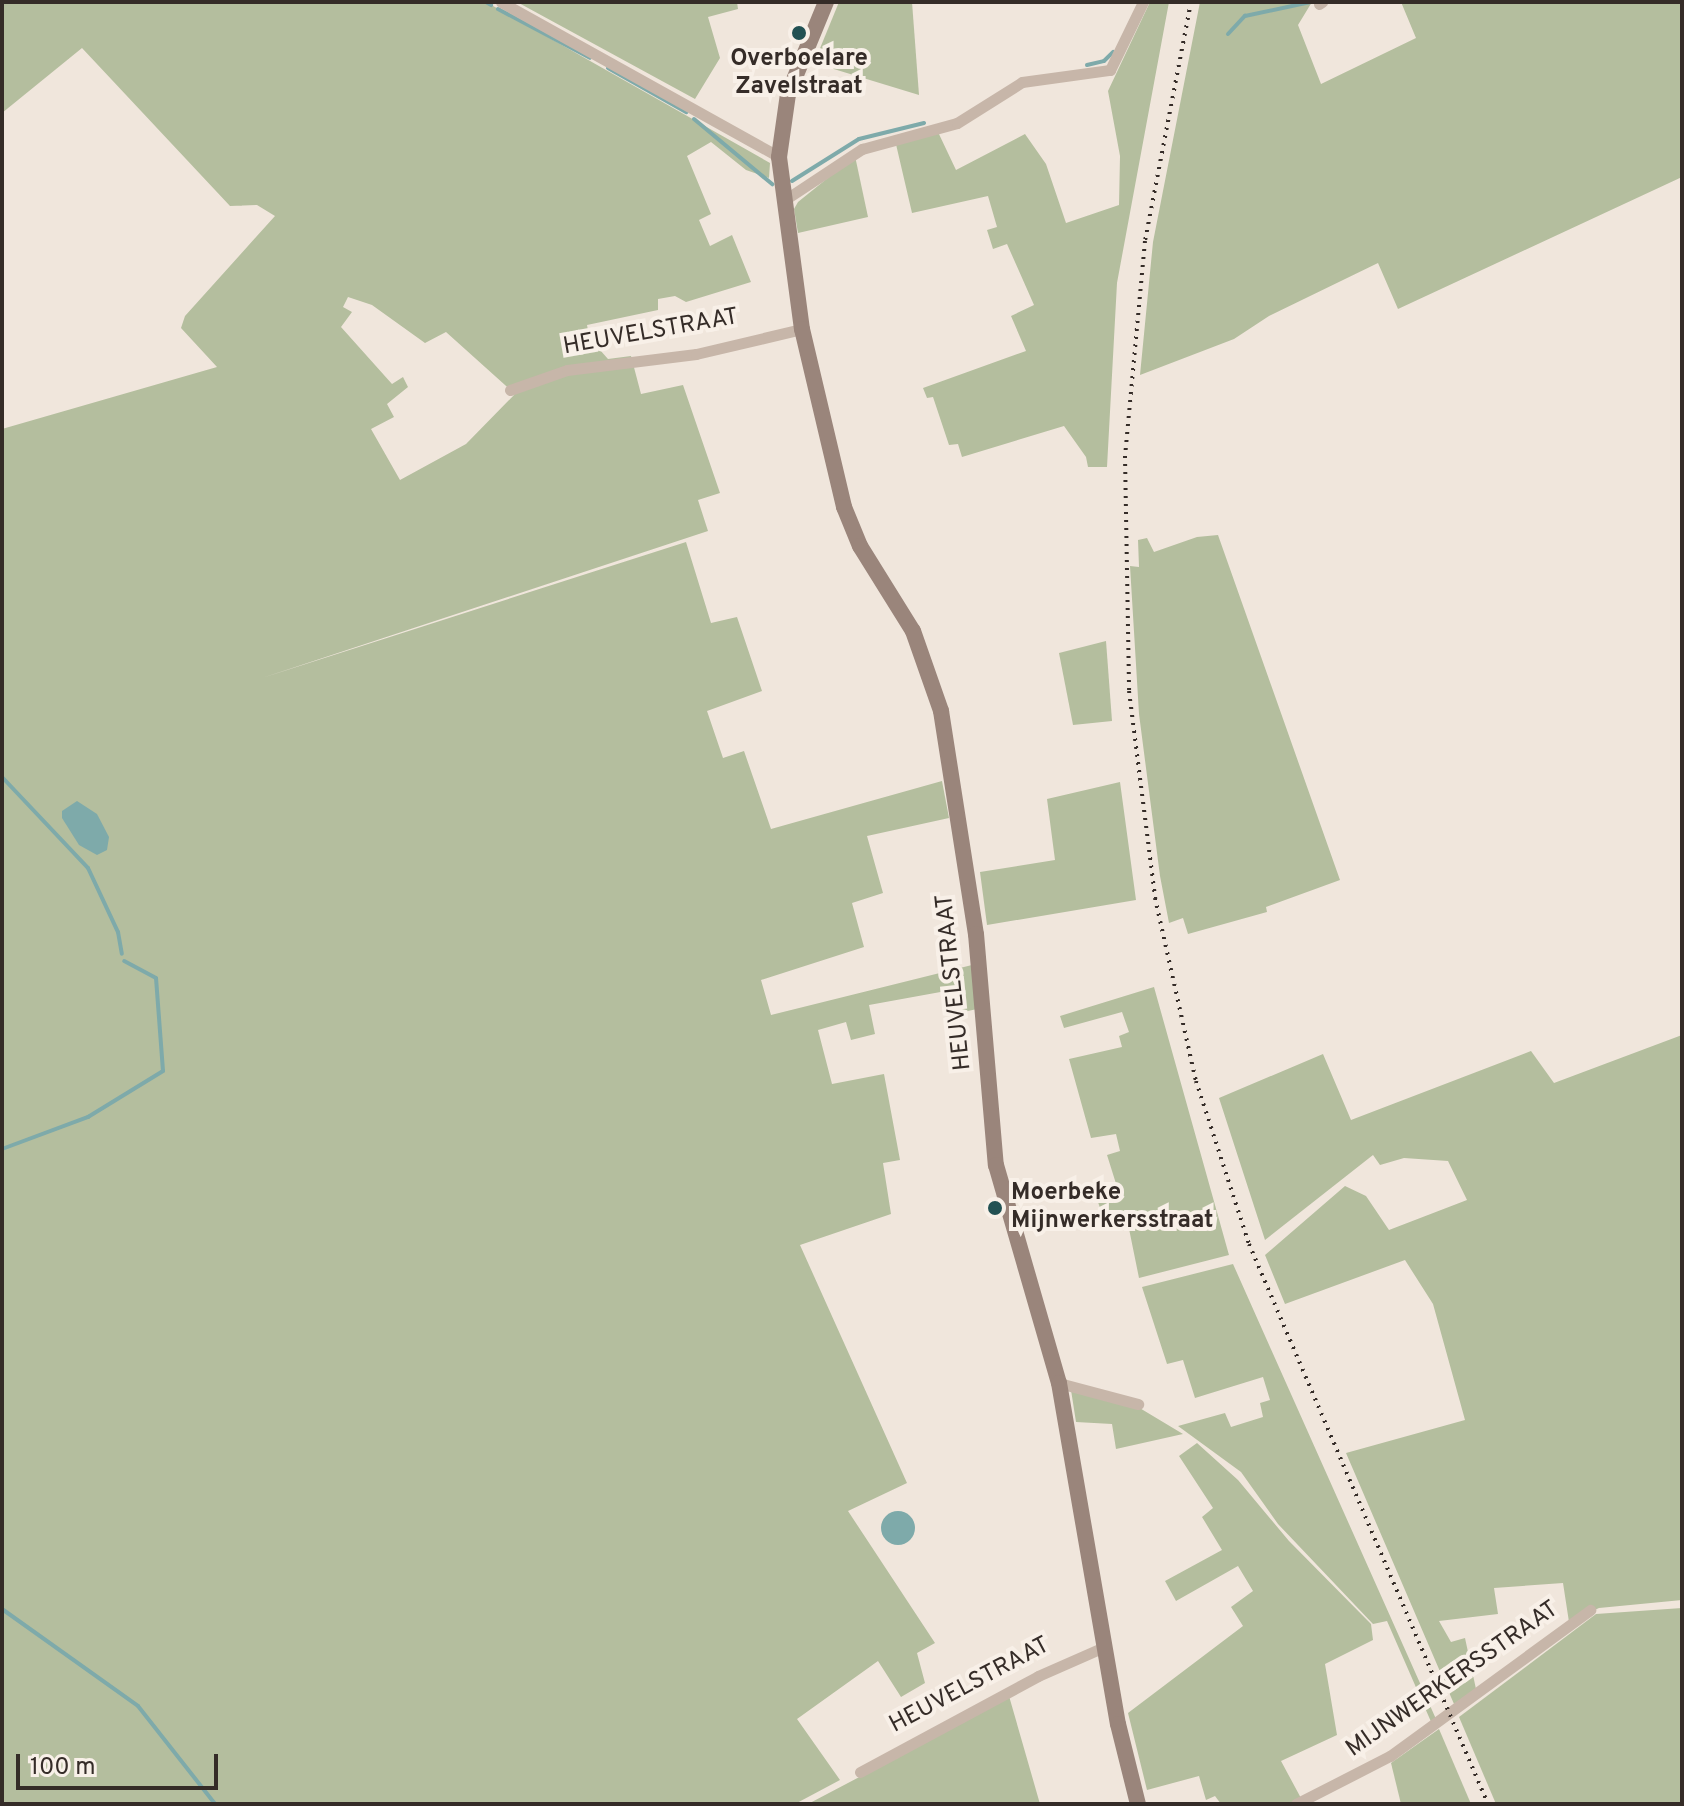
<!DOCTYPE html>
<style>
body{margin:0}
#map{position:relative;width:1684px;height:1806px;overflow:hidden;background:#f0e6dc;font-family:Overpass,sans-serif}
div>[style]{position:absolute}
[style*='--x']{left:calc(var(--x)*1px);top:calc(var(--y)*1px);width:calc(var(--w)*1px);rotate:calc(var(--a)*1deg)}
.green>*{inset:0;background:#b4be9e}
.water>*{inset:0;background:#7eaaaa}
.round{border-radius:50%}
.stream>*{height:4px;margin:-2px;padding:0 2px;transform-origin:2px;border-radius:2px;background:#7eaaaa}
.street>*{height:11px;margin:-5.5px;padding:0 5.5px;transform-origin:5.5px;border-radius:5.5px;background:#c7b6a9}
.secondary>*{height:16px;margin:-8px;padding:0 8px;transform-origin:8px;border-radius:8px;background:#9a857b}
.rail>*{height:4px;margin-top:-2px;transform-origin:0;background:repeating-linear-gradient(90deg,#352c28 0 2px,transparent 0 8px)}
.dots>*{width:22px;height:22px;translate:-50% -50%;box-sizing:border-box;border:4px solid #f8f0e8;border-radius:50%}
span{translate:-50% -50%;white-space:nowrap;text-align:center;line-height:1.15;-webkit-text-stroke:8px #f8f0e8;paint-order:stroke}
.poi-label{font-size:24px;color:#352c28;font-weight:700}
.left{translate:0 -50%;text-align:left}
.street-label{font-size:24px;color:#352c28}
.frame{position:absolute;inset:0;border:4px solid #352c28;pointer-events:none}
.scale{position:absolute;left:16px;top:1754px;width:202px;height:36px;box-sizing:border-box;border:4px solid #352c28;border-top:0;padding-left:10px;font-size:24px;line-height:28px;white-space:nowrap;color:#352c28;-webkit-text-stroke:6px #f8f0e8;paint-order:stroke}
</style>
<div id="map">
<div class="green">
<div style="clip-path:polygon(evenodd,2px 2px,486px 2px,770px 163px,769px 178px,746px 170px,711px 142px,687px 156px,711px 214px,699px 220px,710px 246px,732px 235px,751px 282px,686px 302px,675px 296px,658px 299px,658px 310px,587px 325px,592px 352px,600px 350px,608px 359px,631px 356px,641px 394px,683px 385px,720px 493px,698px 500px,708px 531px,262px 678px,686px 542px,711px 623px,737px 617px,762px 691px,707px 711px,723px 758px,744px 751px,771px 829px,942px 781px,949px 818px,867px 836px,883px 893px,852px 903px,864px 947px,761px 980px,771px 1015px,972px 965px,977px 1009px,959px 1013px,955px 996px,946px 991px,869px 1005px,875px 1034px,851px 1040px,846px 1022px,818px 1030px,832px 1084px,884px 1074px,900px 1160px,883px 1163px,891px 1214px,800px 1245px,907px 1483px,848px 1511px,935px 1643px,917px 1653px,925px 1683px,901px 1697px,878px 1661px,797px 1719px,840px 1780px,795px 1804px,2px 1804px,2px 429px,217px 367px,181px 328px,185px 316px,275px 216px,257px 205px,230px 206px,82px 48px,2px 113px,2px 2px,348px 297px,372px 305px,425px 343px,446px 332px,515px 394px,466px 444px,400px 480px,371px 429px,394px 417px,387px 404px,408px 387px,403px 377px,392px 384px,341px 327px,352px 312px,343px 307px,348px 297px)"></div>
<div style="clip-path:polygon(517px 2px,737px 2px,738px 9px,708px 17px,720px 58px,695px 99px)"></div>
<div style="clip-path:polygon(839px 2px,912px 2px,919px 95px,814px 63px)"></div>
<div style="clip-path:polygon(1150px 2px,1169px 2px,1117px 283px,1107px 467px,1088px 467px,1086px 457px,1064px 426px,962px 457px,958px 444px,949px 445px,933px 397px,927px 398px,923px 388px,1026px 351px,1011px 316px,1034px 305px,1007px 244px,993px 249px,987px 230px,997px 227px,988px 196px,912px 213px,895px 140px,938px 132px,956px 170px,1025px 134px,1046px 164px,1066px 223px,1119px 205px,1120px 156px,1108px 91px)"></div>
<div style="clip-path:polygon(1200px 2px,1312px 2px,1298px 25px,1321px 84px,1416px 38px,1401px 2px,1682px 2px,1682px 177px,1398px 309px,1378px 263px,1269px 316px,1234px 339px,1140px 375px,1153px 242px)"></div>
<div style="clip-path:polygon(855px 156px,868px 217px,798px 233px,794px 209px,798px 202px)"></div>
<div style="clip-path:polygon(1218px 535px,1340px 880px,1266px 907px,1267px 912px,1188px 934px,1183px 918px,1169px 923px,1160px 876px,1139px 714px,1130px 566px,1139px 567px,1138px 540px,1147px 538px,1154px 552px,1197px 537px)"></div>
<div style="clip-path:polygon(1106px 641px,1112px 721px,1073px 725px,1059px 653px)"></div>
<div style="clip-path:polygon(1120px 782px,1136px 900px,987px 925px,980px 872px,1055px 860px,1047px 799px)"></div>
<div style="clip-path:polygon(1154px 987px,1229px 1255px,1139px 1278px,1126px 1214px,1104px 1220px,1096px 1196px,1118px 1190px,1107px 1155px,1120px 1151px,1116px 1134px,1091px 1138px,1069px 1059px,1122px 1047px,1119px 1036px,1129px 1032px,1122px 1012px,1064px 1028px,1060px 1016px)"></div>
<div style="clip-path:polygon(1682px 1035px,1682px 1600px,1599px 1608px,1569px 1622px,1563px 1583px,1494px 1588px,1498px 1614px,1439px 1621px,1451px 1642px,1465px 1638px,1476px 1689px,1454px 1704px,1346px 1453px,1465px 1420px,1433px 1304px,1405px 1260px,1285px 1304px,1265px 1255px,1345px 1186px,1366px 1196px,1389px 1230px,1467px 1200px,1448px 1161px,1404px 1158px,1380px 1165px,1373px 1155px,1265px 1240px,1219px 1098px,1323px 1054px,1351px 1120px,1531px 1051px,1554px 1083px)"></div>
<div style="clip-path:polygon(1233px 1264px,1436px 1719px,1432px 1724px,1387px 1621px,1373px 1624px,1278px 1524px,1241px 1472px,1178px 1426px,1225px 1413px,1231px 1427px,1263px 1417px,1260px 1403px,1270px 1400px,1263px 1377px,1195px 1398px,1183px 1360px,1167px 1364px,1142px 1287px)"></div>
<div style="clip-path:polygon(1071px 1390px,1138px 1407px,1183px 1434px,1116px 1449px,1112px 1424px,1076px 1422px)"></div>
<div style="clip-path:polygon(1197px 1443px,1238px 1480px,1289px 1541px,1371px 1624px,1373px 1640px,1325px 1664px,1337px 1735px,1281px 1761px,1302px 1800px,1292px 1804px,1221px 1804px,1215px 1796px,1206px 1800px,1199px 1776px,1147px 1790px,1128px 1713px,1243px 1626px,1231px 1607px,1253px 1591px,1238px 1566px,1176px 1601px,1165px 1581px,1222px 1550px,1202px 1517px,1213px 1508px,1179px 1456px)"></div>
<div style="clip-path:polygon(1682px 1608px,1682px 1804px,1496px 1804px,1459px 1717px,1596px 1614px)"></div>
<div style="clip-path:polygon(1009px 1696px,1040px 1804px,808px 1804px,867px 1773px)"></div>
<div style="clip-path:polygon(1439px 1729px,1471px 1804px,1401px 1804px,1391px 1763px)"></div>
</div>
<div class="water">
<div style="clip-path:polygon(77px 801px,97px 814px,109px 837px,107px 850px,97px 855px,79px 845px,62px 818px,62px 811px)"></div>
<div class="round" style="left:881px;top:1511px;width:34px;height:34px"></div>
</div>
<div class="stream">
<div style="--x:486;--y:2;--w:6;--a:31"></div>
<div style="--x:498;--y:9;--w:104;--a:28"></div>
<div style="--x:1228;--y:34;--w:25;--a:-47"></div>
<div style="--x:1245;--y:16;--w:67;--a:-12"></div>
<div style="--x:1087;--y:65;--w:17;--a:-13"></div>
<div style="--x:1104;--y:61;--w:13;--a:-45"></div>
<div style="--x:608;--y:68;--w:90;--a:29.4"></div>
<div style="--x:694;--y:119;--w:102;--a:39.8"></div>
<div style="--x:792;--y:181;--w:79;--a:-32.1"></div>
<div style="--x:859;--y:139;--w:67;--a:-13.8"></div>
<div style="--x:2;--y:777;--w:125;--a:46.6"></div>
<div style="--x:88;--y:868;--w:71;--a:64.9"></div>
<div style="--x:118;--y:932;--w:22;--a:80"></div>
<div style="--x:2;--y:1149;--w:92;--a:-20.4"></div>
<div style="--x:88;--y:1117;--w:88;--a:-31.5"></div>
<div style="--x:163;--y:1071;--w:93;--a:-94.3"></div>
<div style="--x:156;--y:978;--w:36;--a:-152"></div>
<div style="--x:2;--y:1609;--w:167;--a:35.5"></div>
<div style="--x:138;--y:1706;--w:125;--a:51.8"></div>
</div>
<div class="street">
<div style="--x:501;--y:2;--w:318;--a:29.1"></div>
<div style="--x:1319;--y:4;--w:4;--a:-34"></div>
<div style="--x:783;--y:201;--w:95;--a:-33.4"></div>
<div style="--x:862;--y:149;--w:98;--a:-15.3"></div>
<div style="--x:957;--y:123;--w:77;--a:-32.2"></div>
<div style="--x:1022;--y:82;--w:89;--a:-7.8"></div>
<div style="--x:1110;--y:70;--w:76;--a:-64.1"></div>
<div style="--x:510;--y:390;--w:60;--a:-19.3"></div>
<div style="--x:567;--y:370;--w:130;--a:-7.1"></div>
<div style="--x:696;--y:354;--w:109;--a:-13.3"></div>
<div style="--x:1059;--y:1383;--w:82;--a:14.9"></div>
<div style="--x:860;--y:1772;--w:202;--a:-28.3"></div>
<div style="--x:1038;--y:1676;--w:72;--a:-23.7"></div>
<div style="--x:1296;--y:1804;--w:106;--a:-27.1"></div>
<div style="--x:1390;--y:1756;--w:248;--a:-36.1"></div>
</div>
<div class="secondary">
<div style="--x:826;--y:2;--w:100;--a:112.4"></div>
<div style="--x:788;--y:94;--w:64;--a:98.1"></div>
<div style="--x:779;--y:157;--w:174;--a:82.4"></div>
<div style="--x:802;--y:329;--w:183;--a:76.7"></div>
<div style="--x:844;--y:507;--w:42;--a:67.7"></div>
<div style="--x:860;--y:546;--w:100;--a:58.1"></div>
<div style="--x:913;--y:631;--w:85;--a:70.7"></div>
<div style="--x:941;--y:711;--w:226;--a:81.1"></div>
<div style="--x:976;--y:934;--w:232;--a:85.1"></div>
<div style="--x:996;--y:1165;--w:227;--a:73.9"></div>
<div style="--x:1059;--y:1383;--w:346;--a:80.2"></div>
<div style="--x:1118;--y:1724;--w:82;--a:76"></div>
</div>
<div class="rail">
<div style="--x:1191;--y:2;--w:243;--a:100.9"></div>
<div style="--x:1145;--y:241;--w:216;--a:95.3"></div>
<div style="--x:1125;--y:456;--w:235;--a:89"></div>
<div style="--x:1129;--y:691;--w:209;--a:82.8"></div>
<div style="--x:1155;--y:898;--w:188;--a:77.4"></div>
<div style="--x:1196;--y:1081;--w:171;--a:72"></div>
<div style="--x:1249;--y:1244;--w:609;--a:66.89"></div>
</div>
<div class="dots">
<div style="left:799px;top:33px;background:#225153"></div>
<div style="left:995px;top:1208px;background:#225153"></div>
</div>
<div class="poi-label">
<span style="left:799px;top:74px">Overboelare<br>Zavelstraat</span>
<span class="left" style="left:1011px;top:1208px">Moerbeke<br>Mijnwerkersstraat</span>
</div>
<div class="street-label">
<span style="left:651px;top:333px;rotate:-10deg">HEUVELSTRAAT</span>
<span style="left:955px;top:982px;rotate:-96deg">HEUVELSTRAAT</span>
<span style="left:1453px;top:1680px;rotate:-35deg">MIJNWERKERSSTRAAT</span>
<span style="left:970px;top:1686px;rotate:-28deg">HEUVELSTRAAT</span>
</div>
<div class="frame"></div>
<div class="scale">100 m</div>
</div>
